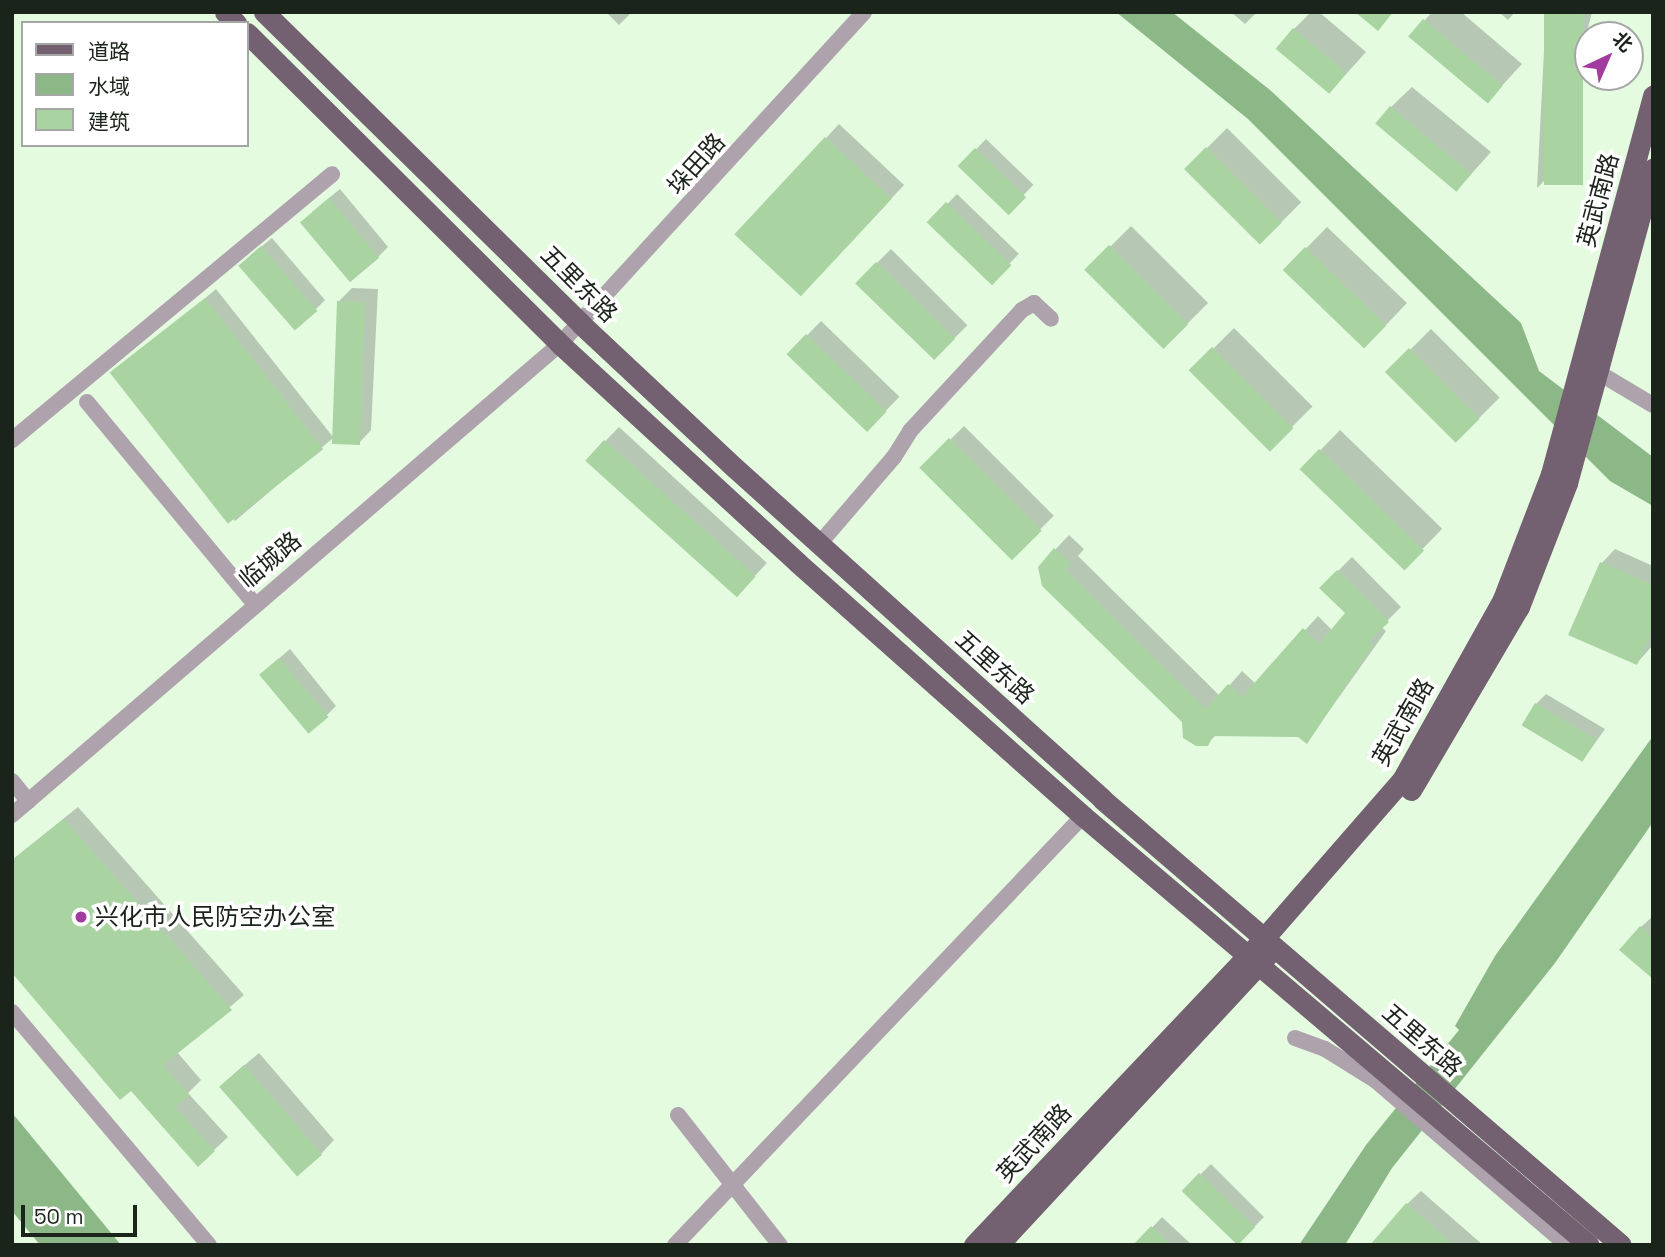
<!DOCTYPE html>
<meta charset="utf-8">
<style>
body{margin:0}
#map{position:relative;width:1665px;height:1257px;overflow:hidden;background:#e4fbe0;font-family:"Space Grotesk","Noto Sans SC",sans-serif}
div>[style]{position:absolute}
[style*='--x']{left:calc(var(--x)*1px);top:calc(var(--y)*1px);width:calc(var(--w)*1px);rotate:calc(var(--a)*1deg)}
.water>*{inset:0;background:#8cb786}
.shadow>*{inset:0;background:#0003;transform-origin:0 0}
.building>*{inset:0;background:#a9d4a2;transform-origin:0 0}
.minor>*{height:16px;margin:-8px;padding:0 8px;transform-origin:8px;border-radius:8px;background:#aea2ac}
.major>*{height:21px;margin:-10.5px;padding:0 10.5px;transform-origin:10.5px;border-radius:10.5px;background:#736071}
.dots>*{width:19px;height:19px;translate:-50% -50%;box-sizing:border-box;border:4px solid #fff;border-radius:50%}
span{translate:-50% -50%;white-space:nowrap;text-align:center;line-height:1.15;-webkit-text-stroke:7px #fff;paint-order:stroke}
.street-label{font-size:24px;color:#1b241a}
.poi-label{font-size:24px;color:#1b241a}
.left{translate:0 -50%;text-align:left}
.frame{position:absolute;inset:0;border:14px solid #1b241a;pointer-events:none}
.legend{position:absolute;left:21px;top:21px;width:228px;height:126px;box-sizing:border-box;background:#fff;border:2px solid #a4a7a3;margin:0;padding:9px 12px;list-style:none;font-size:21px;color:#1b241a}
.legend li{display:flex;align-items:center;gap:14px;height:35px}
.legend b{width:35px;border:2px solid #a4a7a3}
.north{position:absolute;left:1574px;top:21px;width:70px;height:70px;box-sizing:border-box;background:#fff;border:2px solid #a4a7a3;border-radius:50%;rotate:44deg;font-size:19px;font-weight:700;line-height:28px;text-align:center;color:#1b241a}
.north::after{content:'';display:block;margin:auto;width:24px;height:32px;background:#a23b9f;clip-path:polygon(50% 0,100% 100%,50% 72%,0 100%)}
.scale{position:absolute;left:21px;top:1205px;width:116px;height:32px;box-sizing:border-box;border:4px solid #1b241a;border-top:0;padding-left:9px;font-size:21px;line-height:24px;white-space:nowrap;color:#1b241a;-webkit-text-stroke:5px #fff;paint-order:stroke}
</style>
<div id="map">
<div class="water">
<div style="clip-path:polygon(1116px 12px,1172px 12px,1270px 90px,1521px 323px,1539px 371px,1653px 457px,1653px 506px,1610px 481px,1248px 119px)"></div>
<div style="clip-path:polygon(1653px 736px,1653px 822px,1555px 963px,1392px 1168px,1345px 1245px,1299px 1245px,1366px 1145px,1459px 1030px,1455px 1026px,1495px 956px)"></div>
<div style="clip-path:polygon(12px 1113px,18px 1120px,121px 1245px,40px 1245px,12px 1211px)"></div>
</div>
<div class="shadow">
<div style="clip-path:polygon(606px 12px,632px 12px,619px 25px)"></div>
<div style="clip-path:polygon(1231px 12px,1257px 12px,1245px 24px)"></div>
<div style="clip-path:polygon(1311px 12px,1319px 12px,1366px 52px,1330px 92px,1294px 29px)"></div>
<div style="clip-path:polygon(1432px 12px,1461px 12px,1522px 64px,1488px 101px,1411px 36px)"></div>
<div style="clip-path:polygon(1499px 12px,1515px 12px,1508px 20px)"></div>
<div style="clip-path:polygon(1546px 12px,1592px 12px,1551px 174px,1537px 188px)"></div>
<div style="clip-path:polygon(1412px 87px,1491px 152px,1457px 190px,1391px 107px)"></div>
<div style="clip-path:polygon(839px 124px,904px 185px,815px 280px,826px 138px)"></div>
<div style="left:1227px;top:128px;width:105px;height:58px;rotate:45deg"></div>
<div style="left:986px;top:139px;width:66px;height:37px;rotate:44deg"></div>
<div style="clip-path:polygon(340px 189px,388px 247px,378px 257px,312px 212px)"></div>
<div style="left:957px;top:194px;width:86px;height:40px;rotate:44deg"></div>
<div style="left:1131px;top:226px;width:109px;height:62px;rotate:45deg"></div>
<div style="clip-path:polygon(1327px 227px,1407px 303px,1386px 325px,1285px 270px)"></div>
<div style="clip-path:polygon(272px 238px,325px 300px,315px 310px,250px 256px)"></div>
<div style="left:891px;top:249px;width:108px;height:47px;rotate:45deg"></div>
<div style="clip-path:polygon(352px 288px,378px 289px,371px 430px,358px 444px,333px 438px,235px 521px,125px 366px,216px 289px,333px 437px,339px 301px)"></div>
<div style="left:821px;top:321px;width:109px;height:47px;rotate:44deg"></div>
<div style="left:1234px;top:328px;width:111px;height:59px;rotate:45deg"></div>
<div style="left:1431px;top:329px;width:97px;height:62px;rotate:45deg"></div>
<div style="left:964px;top:426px;width:127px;height:59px;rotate:45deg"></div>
<div style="clip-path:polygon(619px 427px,767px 563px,749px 582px,587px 460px)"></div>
<div style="left:1340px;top:430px;width:142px;height:54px;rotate:44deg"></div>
<div style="clip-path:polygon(1069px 535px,1084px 549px,1078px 556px,1220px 696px,1242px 671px,1256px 684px,1318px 616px,1333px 631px,1348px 613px,1321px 588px,1352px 557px,1401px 607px,1381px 627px,1386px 631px,1307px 742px,1298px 735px,1217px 734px,1207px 744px,1039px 567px)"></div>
<div style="clip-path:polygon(1615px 549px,1653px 566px,1653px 645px,1637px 663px,1570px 634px,1602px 563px)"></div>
<div style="clip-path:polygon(290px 649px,336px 706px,326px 716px,261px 674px)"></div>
<div style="clip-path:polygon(1546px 694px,1605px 729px,1583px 760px,1536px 704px)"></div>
<div style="clip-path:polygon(78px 807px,244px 995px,177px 1052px,201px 1080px,188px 1093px,228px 1137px,214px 1150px,131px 1089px,12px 970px,12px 860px)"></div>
<div style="clip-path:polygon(1653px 916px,1653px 977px,1641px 927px)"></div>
<div style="clip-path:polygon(259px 1053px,334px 1140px,321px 1154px,235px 1073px)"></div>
<div style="left:1211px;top:1164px;width:75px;height:38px;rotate:45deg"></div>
<div style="clip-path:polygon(1421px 1191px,1483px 1245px,1408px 1245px,1407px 1204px)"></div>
<div style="clip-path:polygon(1162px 1217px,1192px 1245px,1136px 1245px)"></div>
</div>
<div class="building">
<div style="clip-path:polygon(1355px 12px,1393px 12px,1378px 31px)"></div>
<div style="left:1544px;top:12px;width:39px;height:173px"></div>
<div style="left:1423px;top:19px;width:104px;height:23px;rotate:40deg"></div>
<div style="left:1293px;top:28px;width:70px;height:27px;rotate:40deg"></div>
<div style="left:1390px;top:106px;width:106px;height:23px;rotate:40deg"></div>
<div style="left:825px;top:137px;width:91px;height:133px;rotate:43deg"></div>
<div style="left:1206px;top:147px;width:107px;height:31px;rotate:45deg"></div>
<div style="left:975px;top:148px;width:71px;height:25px;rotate:44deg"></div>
<div style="left:329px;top:198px;width:78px;height:38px;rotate:50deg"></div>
<div style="left:946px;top:202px;width:91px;height:28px;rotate:44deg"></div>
<div style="left:1109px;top:245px;width:112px;height:35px;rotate:45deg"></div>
<div style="left:261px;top:246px;width:86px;height:30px;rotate:49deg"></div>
<div style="left:1305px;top:247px;width:113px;height:32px;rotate:44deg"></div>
<div style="left:876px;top:262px;width:110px;height:30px;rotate:44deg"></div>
<div style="left:205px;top:298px;width:192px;height:121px;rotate:52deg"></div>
<div style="left:337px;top:301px;width:28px;height:143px;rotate:2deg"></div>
<div style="left:806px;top:334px;width:112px;height:28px;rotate:44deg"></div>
<div style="left:1212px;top:347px;width:115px;height:33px;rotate:45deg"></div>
<div style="left:1409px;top:348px;width:100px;height:34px;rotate:45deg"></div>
<div style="left:949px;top:438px;width:131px;height:42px;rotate:45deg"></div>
<div style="left:604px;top:440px;width:204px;height:28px;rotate:42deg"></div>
<div style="left:1319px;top:449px;width:146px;height:28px;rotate:44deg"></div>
<div style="clip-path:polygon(1054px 548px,1071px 564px,1066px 571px,1206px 709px,1228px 684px,1242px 697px,1303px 628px,1319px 644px,1345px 613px,1319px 588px,1337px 570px,1389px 622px,1369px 641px,1373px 645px,1307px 744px,1298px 737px,1213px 736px,1208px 746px,1196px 746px,1183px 738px,1182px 722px,1042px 586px,1038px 567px)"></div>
<div style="clip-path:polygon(1600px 562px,1653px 585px,1653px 630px,1637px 665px,1568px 635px)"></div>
<div style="left:279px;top:658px;width:77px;height:26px;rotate:50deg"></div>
<div style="left:1535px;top:703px;width:71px;height:26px;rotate:31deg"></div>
<div style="clip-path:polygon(64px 819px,232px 1010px,163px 1065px,189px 1095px,175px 1107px,215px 1151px,198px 1167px,131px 1091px,120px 1100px,12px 973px,12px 860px)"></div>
<div style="clip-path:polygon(1640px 926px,1653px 937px,1653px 979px,1619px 950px)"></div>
<div style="left:244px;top:1065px;width:119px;height:33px;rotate:49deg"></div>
<div style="left:1199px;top:1173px;width:78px;height:25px;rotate:44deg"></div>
<div style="clip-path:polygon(1406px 1203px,1454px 1245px,1370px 1245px)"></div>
<div style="clip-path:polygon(1151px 1226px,1171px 1245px,1133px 1245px)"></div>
</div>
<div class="minor">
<div style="--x:1589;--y:367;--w:74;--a:30.7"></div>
<div style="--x:87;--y:402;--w:261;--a:50.3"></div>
<div style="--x:12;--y:440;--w:416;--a:-39.7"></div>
<div style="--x:820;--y:543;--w:113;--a:-49.3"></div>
<div style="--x:894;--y:457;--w:31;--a:-58"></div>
<div style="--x:910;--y:431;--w:165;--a:-47.2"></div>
<div style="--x:1022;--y:310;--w:14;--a:-30"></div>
<div style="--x:1034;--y:303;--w:23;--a:43"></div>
<div style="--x:12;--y:781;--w:26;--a:51"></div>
<div style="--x:12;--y:815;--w:723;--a:-40.68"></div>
<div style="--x:560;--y:344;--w:450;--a:-47.5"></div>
<div style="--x:12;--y:1012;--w:305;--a:49.8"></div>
<div style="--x:1295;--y:1038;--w:32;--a:20"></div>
<div style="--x:1325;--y:1049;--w:59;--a:31.8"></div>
<div style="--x:1375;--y:1080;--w:253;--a:40.7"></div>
<div style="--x:678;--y:1115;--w:165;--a:51.9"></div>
<div style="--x:675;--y:1245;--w:592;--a:-46.44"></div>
</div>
<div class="major">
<div style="--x:225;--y:12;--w:16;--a:45"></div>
<div style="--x:264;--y:12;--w:445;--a:44.5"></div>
<div style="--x:581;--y:324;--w:211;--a:43.1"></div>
<div style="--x:735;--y:468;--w:494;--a:42"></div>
<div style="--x:1102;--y:799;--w:684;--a:40.67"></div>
<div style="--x:247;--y:33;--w:441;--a:44.8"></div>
<div style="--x:560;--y:344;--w:323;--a:42.6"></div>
<div style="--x:798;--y:563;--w:381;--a:41.6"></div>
<div style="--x:1083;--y:816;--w:663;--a:40.29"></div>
<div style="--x:1411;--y:790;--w:212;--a:-59.5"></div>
<div style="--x:1519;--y:607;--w:133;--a:-68.8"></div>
<div style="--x:1567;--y:483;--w:326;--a:-74.7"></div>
<div style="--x:974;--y:1245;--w:424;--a:-46.6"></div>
<div style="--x:1265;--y:937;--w:208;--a:-48.9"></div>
<div style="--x:1402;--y:780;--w:207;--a:-60.8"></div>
<div style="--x:1503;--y:599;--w:134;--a:-69"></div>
<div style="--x:1551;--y:474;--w:392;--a:-74.9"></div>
<div style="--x:998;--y:1245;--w:397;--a:-47.1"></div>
</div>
<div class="dots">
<div style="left:81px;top:917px;background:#a23b9f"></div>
</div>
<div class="street-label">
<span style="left:696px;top:164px;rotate:-48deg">垛田路</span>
<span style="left:1598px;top:200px;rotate:-75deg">英武南路</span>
<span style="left:579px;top:284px;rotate:45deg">五里东路</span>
<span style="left:270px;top:560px;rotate:-40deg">临城路</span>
<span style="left:995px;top:667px;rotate:42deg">五里东路</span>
<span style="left:1403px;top:722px;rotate:-60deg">英武南路</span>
<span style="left:1422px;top:1040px;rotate:41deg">五里东路</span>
<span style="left:1034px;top:1143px;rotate:-47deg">英武南路</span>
</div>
<div class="poi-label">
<span class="left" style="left:95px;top:917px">兴化市人民防空办公室</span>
</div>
<div class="frame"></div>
<ul class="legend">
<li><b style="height:9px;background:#736071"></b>道路</li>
<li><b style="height:19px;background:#8cb786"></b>水域</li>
<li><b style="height:19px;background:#a9d4a2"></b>建筑</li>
</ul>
<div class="north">北</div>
<div class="scale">50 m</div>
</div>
